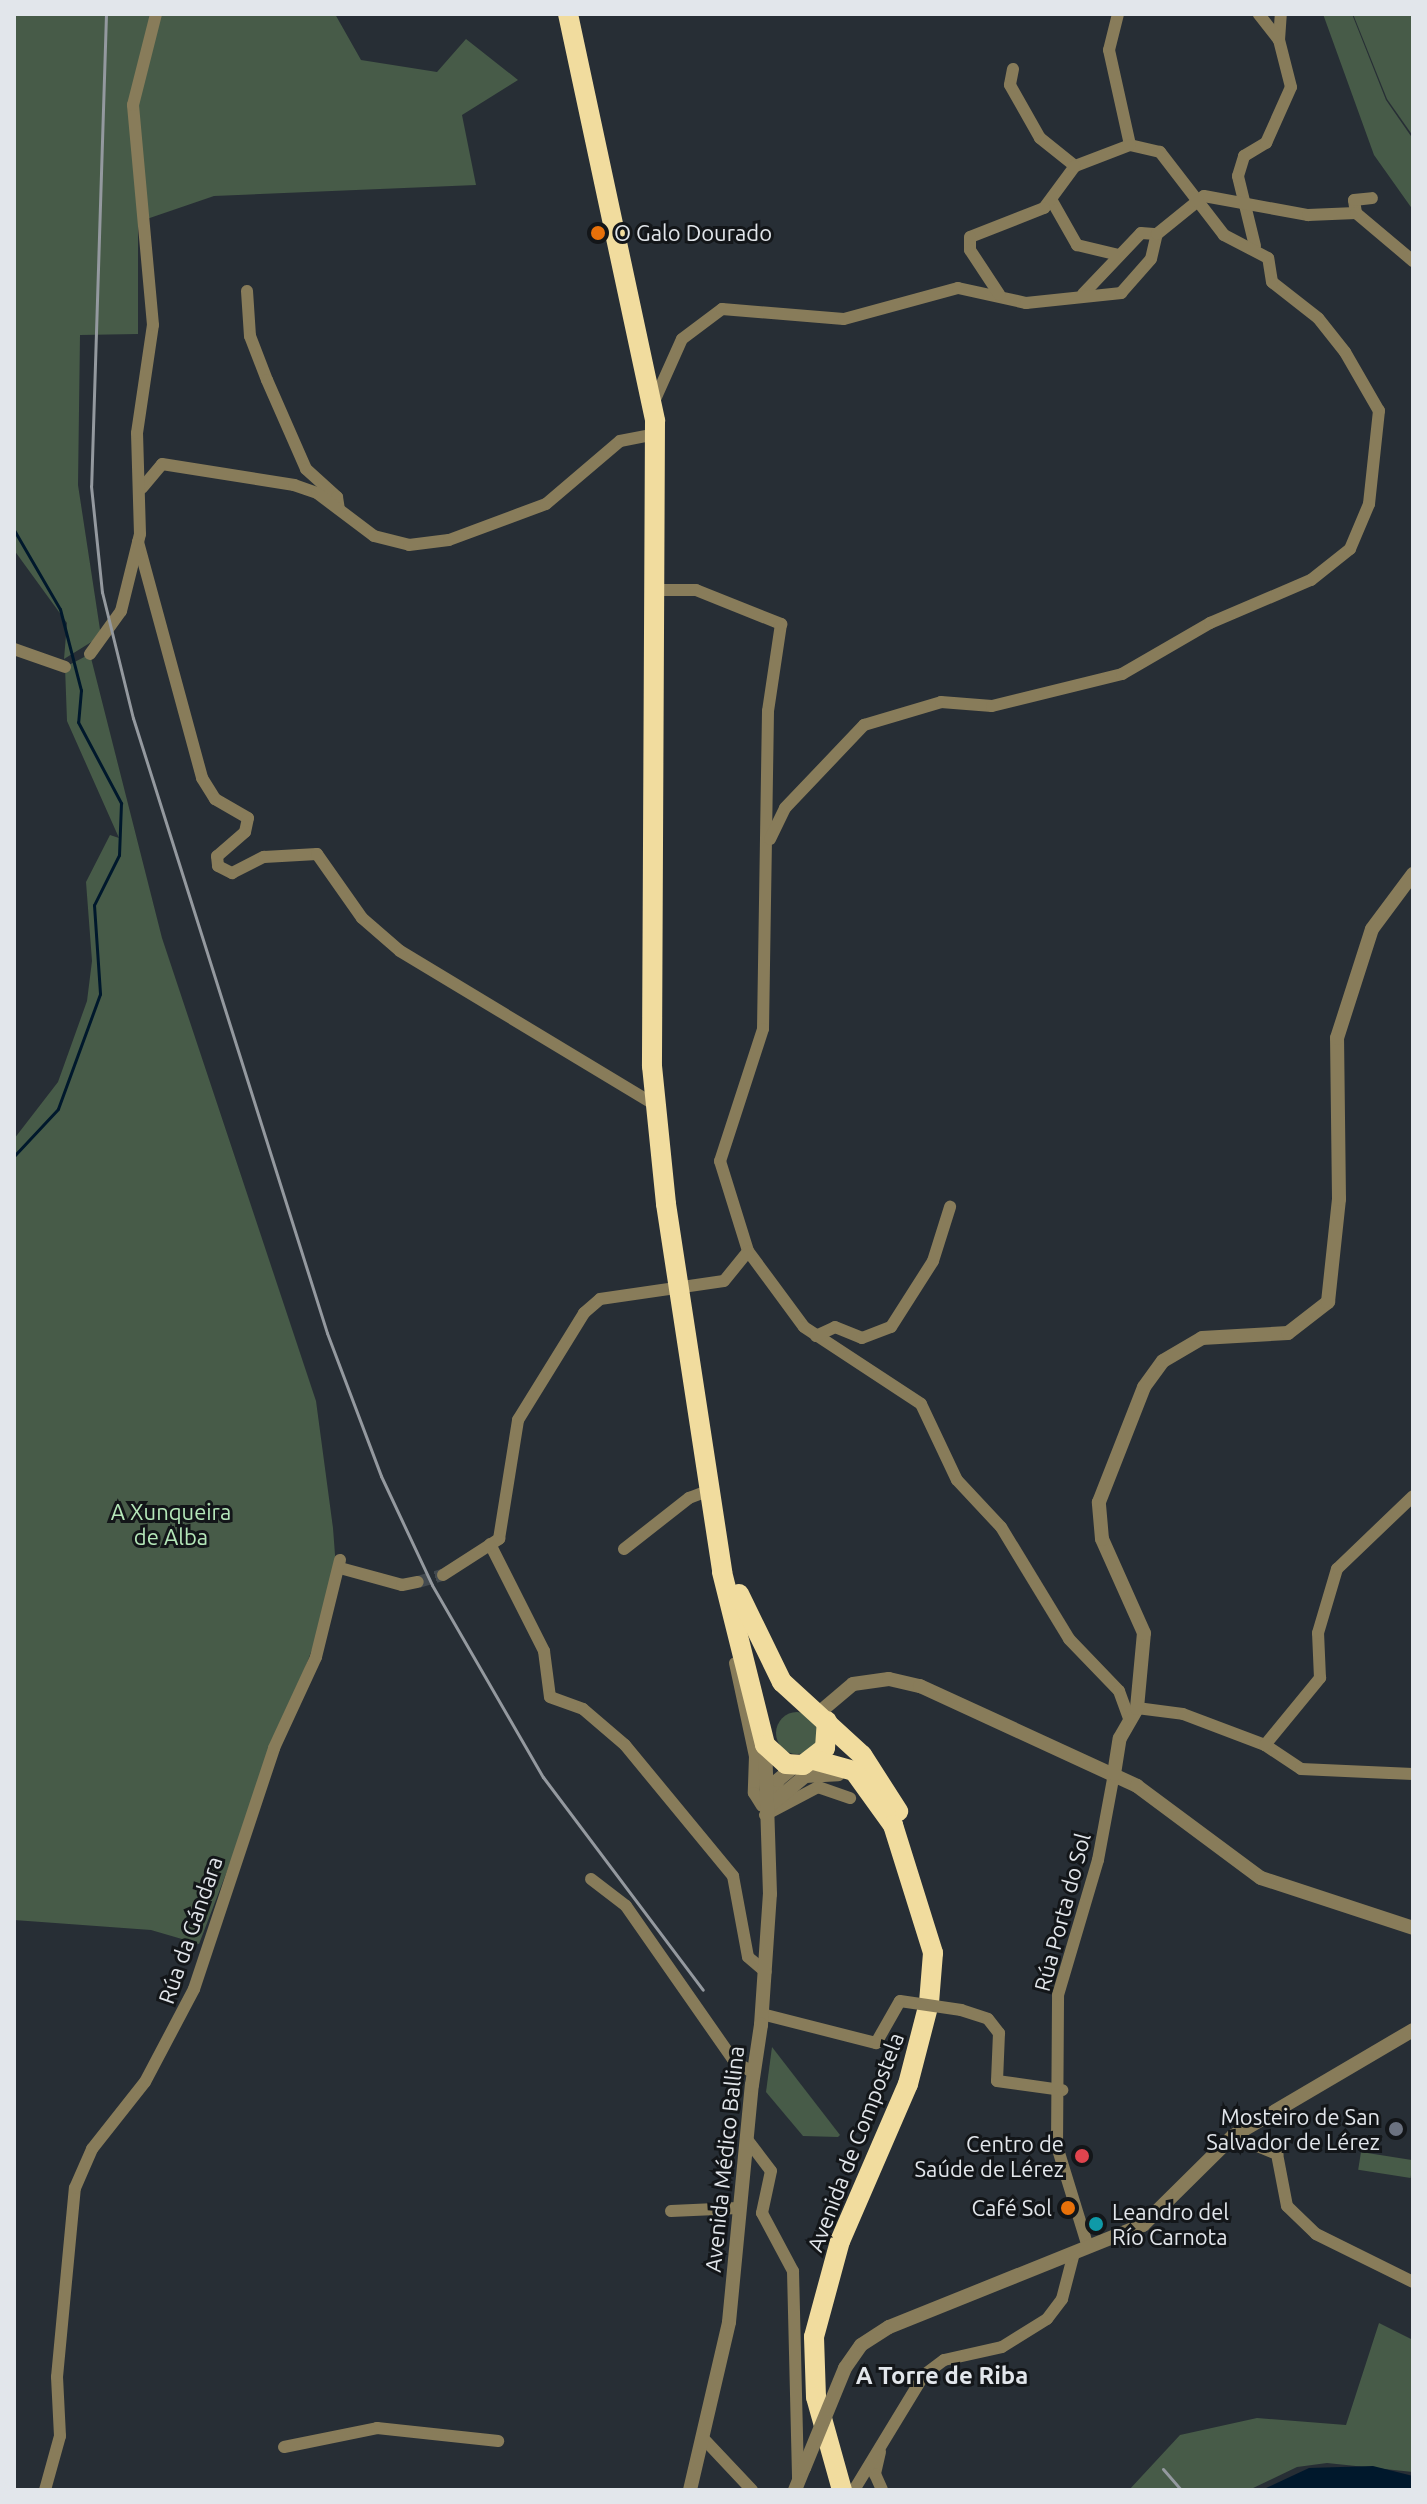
<!DOCTYPE html>
<meta charset="utf-8">
<style>
body{margin:0}
#map{position:relative;width:1427px;height:2504px;overflow:hidden;background:#272e35;font-family:Ubuntu,sans-serif}
div>[style]{position:absolute}
[style*='--x']{left:calc(var(--x)*1px);top:calc(var(--y)*1px);width:calc(var(--w)*1px);rotate:calc(var(--a)*1deg)}
.green>*{inset:0;background:#475b48;transform-origin:0 0}
.round{border-radius:50%}
.water>*{inset:0;background:#00182c}
.stream>*{height:3px;margin:-1.5px;padding:0 1.5px;transform-origin:1.5px;border-radius:1.5px;background:#00182c}
.minor-tunnel>*{height:12px;margin-top:-6px;transform-origin:0;background:repeating-linear-gradient(90deg,#434a50 0 12px,transparent 0 18px)}
.minor>*{height:12px;margin:-6px;padding:0 6px;transform-origin:6px;border-radius:6px;background:#887c5a}
.tertiary>*{height:14px;margin:-7px;padding:0 7px;transform-origin:7px;border-radius:7px;background:#887c5a}
.trunk>*{height:20px;margin:-10px;padding:0 10px;transform-origin:10px;border-radius:10px;background:#f1dc9e}
.rail>*{height:3px;margin:-1.5px;padding:0 1.5px;transform-origin:1.5px;border-radius:1.5px;background:#94999f}
.minor-bridge>*{height:12px;margin:-6px;padding:0 6px;transform-origin:6px;border-radius:6px;background:#887c5a}
.tertiary-bridge>*{height:14px;margin:-7px;padding:0 7px;transform-origin:7px;border-radius:7px;background:#887c5a}
.dots>*{width:22px;height:22px;translate:-50% -50%;box-sizing:border-box;border:4px solid #131619;border-radius:50%}
span{translate:-50% -50%;white-space:nowrap;text-align:center;line-height:1.15;-webkit-text-stroke:6px #131619;paint-order:stroke}
.poi-label{font-size:22px;color:#e2e6eb}
.left{translate:0 -50%;text-align:left}
.right{translate:-100% -50%;text-align:right}
.park-label{font-size:22px;color:#b5e8b9}
.street-label{font-size:22px;color:#e2e6eb}
.neighbourhood-label{font-size:24px;color:#e2e6eb;font-weight:700}
.frame{position:absolute;inset:0;border:16px solid #e2e6eb;pointer-events:none}
</style>
<div id="map">
<div class="green">
<div style="clip-path:polygon(14px 14px,335px 14px,361px 60px,437px 72px,466px 39px,518px 80px,462px 115px,476px 185px,214px 196px,138px 222px,138px 334px,80px 335px,78px 485px,101px 636px,64px 659px,67px 623px,14px 550px)"></div>
<div style="clip-path:polygon(1323px 14px,1352px 14px,1386px 100px,1413px 139px,1413px 210px,1374px 155px)"></div>
<div style="clip-path:polygon(1353px 14px,1413px 14px,1413px 136px,1387px 99px)"></div>
<div style="clip-path:polygon(90px 654px,162px 938px,316px 1401px,333px 1528px,336px 1568px,323px 1621px,199px 1944px,151px 1930px,14px 1920px,14px 1139px,58px 1082px,87px 1001px,92px 961px,86px 882px,110px 835px,119px 838px,67px 721px,65px 667px)"></div>
<div class="round" style="left:776px;top:1712px;width:42px;height:42px"></div>
<div style="clip-path:polygon(772px 2047px,840px 2135px,838px 2137px,803px 2136px,766px 2092px)"></div>
<div style="left:1361px;top:2152px;width:53px;height:18px;rotate:9deg"></div>
<div style="clip-path:polygon(1379px 2323px,1413px 2340px,1413px 2472px,1327px 2463px,1297px 2467px,1249px 2490px,1129px 2490px,1180px 2435px,1257px 2418px,1346px 2425px)"></div>
</div>
<div class="water">
<div style="clip-path:polygon(1373px 2466px,1413px 2476px,1413px 2490px,1262px 2490px,1309px 2468px)"></div>
</div>
<div class="stream">
<div style="--x:14;--y:530;--w:91;--a:59.8"></div>
<div style="--x:60;--y:609;--w:84;--a:75.5"></div>
<div style="--x:81;--y:690;--w:32;--a:95"></div>
<div style="--x:78;--y:722;--w:92;--a:62"></div>
<div style="--x:121;--y:803;--w:52;--a:92.2"></div>
<div style="--x:119;--y:855;--w:56;--a:116.6"></div>
<div style="--x:94;--y:905;--w:89;--a:86.1"></div>
<div style="--x:100;--y:994;--w:122;--a:110.1"></div>
<div style="--x:58;--y:1109;--w:64;--a:133.1"></div>
</div>
<div class="minor-tunnel">
<div style="--x:418;--y:1582;--w:26;--a:-16"></div>
</div>
<div class="minor">
<div style="--x:1118;--y:14;--w:37;--a:104"></div>
<div style="--x:1109;--y:50;--w:97;--a:77.5"></div>
<div style="--x:1279;--y:40;--w:26;--a:-86"></div>
<div style="--x:1013;--y:69;--w:16;--a:101"></div>
<div style="--x:1010;--y:85;--w:61;--a:60.5"></div>
<div style="--x:1040;--y:138;--w:45;--a:38.7"></div>
<div style="--x:1052;--y:201;--w:51;--a:60.4"></div>
<div style="--x:1077;--y:245;--w:43;--a:13.4"></div>
<div style="--x:1356;--y:213;--w:13;--a:-99"></div>
<div style="--x:1354;--y:200;--w:18;--a:-6"></div>
<div style="--x:1255;--y:246;--w:72;--a:-103.7"></div>
<div style="--x:1238;--y:176;--w:21;--a:-73"></div>
<div style="--x:1244;--y:156;--w:26;--a:-31"></div>
<div style="--x:1266;--y:143;--w:61;--a:-65.9"></div>
<div style="--x:1291;--y:87;--w:49;--a:-104.3"></div>
<div style="--x:1279;--y:40;--w:33;--a:-128"></div>
<div style="--x:247;--y:291;--w:45;--a:86.2"></div>
<div style="--x:250;--y:336;--w:47;--a:68.9"></div>
<div style="--x:267;--y:380;--w:97;--a:66.3"></div>
<div style="--x:306;--y:469;--w:42;--a:42.1"></div>
<div style="--x:337;--y:497;--w:12;--a:81"></div>
<div style="--x:1083;--y:294;--w:84;--a:-46.4"></div>
<div style="--x:1141;--y:233;--w:16;--a:4"></div>
<div style="--x:652;--y:406;--w:73;--a:-65.9"></div>
<div style="--x:682;--y:339;--w:50;--a:-36.9"></div>
<div style="--x:722;--y:309;--w:122;--a:4.7"></div>
<div style="--x:844;--y:319;--w:118;--a:-15.2"></div>
<div style="--x:958;--y:288;--w:70;--a:12.4"></div>
<div style="--x:1026;--y:303;--w:96;--a:-6"></div>
<div style="--x:1121;--y:293;--w:45;--a:-48.6"></div>
<div style="--x:1151;--y:259;--w:26;--a:-77"></div>
<div style="--x:1157;--y:234;--w:60;--a:-39"></div>
<div style="--x:1204;--y:196;--w:106;--a:10.4"></div>
<div style="--x:1308;--y:215;--w:48;--a:-2.4"></div>
<div style="--x:1356;--y:213;--w:75;--a:40.1"></div>
<div style="--x:142;--y:488;--w:31;--a:-50"></div>
<div style="--x:162;--y:464;--w:134;--a:9"></div>
<div style="--x:294;--y:485;--w:24;--a:19"></div>
<div style="--x:317;--y:493;--w:71;--a:37"></div>
<div style="--x:374;--y:536;--w:36;--a:14"></div>
<div style="--x:409;--y:545;--w:40;--a:-7.1"></div>
<div style="--x:449;--y:540;--w:103;--a:-20.4"></div>
<div style="--x:546;--y:504;--w:97;--a:-40.4"></div>
<div style="--x:620;--y:441;--w:36;--a:-11"></div>
<div style="--x:138;--y:542;--w:245;--a:74.8"></div>
<div style="--x:202;--y:778;--w:25;--a:58"></div>
<div style="--x:215;--y:799;--w:38;--a:30"></div>
<div style="--x:248;--y:818;--w:14;--a:102"></div>
<div style="--x:245;--y:832;--w:37;--a:139"></div>
<div style="--x:217;--y:856;--w:10;--a:84"></div>
<div style="--x:218;--y:866;--w:16;--a:27"></div>
<div style="--x:232;--y:873;--w:36;--a:-27"></div>
<div style="--x:264;--y:857;--w:53;--a:-3.2"></div>
<div style="--x:317;--y:854;--w:78;--a:54.9"></div>
<div style="--x:362;--y:918;--w:50;--a:41"></div>
<div style="--x:400;--y:951;--w:297;--a:31.1"></div>
<div style="--x:654;--y:590;--w:42;--a:0"></div>
<div style="--x:696;--y:590;--w:92;--a:21.8"></div>
<div style="--x:781;--y:624;--w:88;--a:98.5"></div>
<div style="--x:768;--y:711;--w:318;--a:90.9"></div>
<div style="--x:763;--y:1029;--w:139;--a:108"></div>
<div style="--x:720;--y:1161;--w:94;--a:72.7"></div>
<div style="--x:748;--y:1251;--w:94;--a:53.6"></div>
<div style="--x:804;--y:1327;--w:140;--a:33.3"></div>
<div style="--x:921;--y:1404;--w:84;--a:64.7"></div>
<div style="--x:957;--y:1480;--w:64;--a:46.9"></div>
<div style="--x:1001;--y:1527;--w:131;--a:58.7"></div>
<div style="--x:1069;--y:1639;--w:72;--a:46.1"></div>
<div style="--x:1119;--y:1691;--w:32;--a:70"></div>
<div style="--x:14;--y:649;--w:54;--a:19.4"></div>
<div style="--x:90;--y:654;--w:53;--a:-54.2"></div>
<div style="--x:121;--y:611;--w:79;--a:-76.1"></div>
<div style="--x:140;--y:534;--w:101;--a:-91.7"></div>
<div style="--x:137;--y:433;--w:109;--a:-81.6"></div>
<div style="--x:153;--y:325;--w:221;--a:-95.2"></div>
<div style="--x:133;--y:105;--w:94;--a:-75.8"></div>
<div style="--x:770;--y:839;--w:34;--a:-64"></div>
<div style="--x:785;--y:808;--w:115;--a:-46.4"></div>
<div style="--x:864;--y:725;--w:80;--a:-16.6"></div>
<div style="--x:941;--y:702;--w:51;--a:4.5"></div>
<div style="--x:992;--y:706;--w:134;--a:-13.8"></div>
<div style="--x:1122;--y:674;--w:102;--a:-30.1"></div>
<div style="--x:1210;--y:623;--w:110;--a:-23.1"></div>
<div style="--x:1311;--y:580;--w:50;--a:-38.5"></div>
<div style="--x:1350;--y:549;--w:49;--a:-67.1"></div>
<div style="--x:1369;--y:504;--w:94;--a:-83.9"></div>
<div style="--x:1379;--y:411;--w:68;--a:-120"></div>
<div style="--x:1345;--y:352;--w:43;--a:-128.5"></div>
<div style="--x:1318;--y:318;--w:58;--a:-142"></div>
<div style="--x:1272;--y:282;--w:24;--a:-99"></div>
<div style="--x:1268;--y:258;--w:50;--a:-152.4"></div>
<div style="--x:1224;--y:235;--w:105;--a:-127.6"></div>
<div style="--x:1160;--y:152;--w:31;--a:-167"></div>
<div style="--x:1130;--y:145;--w:59;--a:159.1"></div>
<div style="--x:1075;--y:166;--w:52;--a:126.4"></div>
<div style="--x:1044;--y:208;--w:79;--a:158.6"></div>
<div style="--x:970;--y:237;--w:13;--a:90"></div>
<div style="--x:970;--y:250;--w:53;--a:56.6"></div>
<div style="--x:816;--y:1336;--w:21;--a:-25"></div>
<div style="--x:835;--y:1327;--w:29;--a:22"></div>
<div style="--x:862;--y:1338;--w:31;--a:-21"></div>
<div style="--x:891;--y:1327;--w:78;--a:-57.5"></div>
<div style="--x:933;--y:1261;--w:57;--a:-72.5"></div>
<div style="--x:490;--y:1544;--w:120;--a:63.2"></div>
<div style="--x:544;--y:1651;--w:46;--a:82.6"></div>
<div style="--x:550;--y:1697;--w:35;--a:20"></div>
<div style="--x:583;--y:1709;--w:55;--a:40.6"></div>
<div style="--x:625;--y:1745;--w:170;--a:50.5"></div>
<div style="--x:733;--y:1876;--w:82;--a:79.5"></div>
<div style="--x:748;--y:1957;--w:23;--a:40"></div>
<div style="--x:624;--y:1549;--w:83;--a:-38.1"></div>
<div style="--x:689;--y:1498;--w:25;--a:-21"></div>
<div style="--x:340;--y:1568;--w:64;--a:15.3"></div>
<div style="--x:402;--y:1585;--w:16;--a:-11"></div>
<div style="--x:443;--y:1575;--w:67;--a:-32.7"></div>
<div style="--x:499;--y:1539;--w:121;--a:-80.9"></div>
<div style="--x:518;--y:1420;--w:126;--a:-58.3"></div>
<div style="--x:584;--y:1313;--w:21;--a:-41"></div>
<div style="--x:600;--y:1299;--w:125;--a:-8.3"></div>
<div style="--x:724;--y:1281;--w:38;--a:-51"></div>
<div style="--x:735;--y:1663;--w:95;--a:77.9"></div>
<div style="--x:755;--y:1756;--w:37;--a:92"></div>
<div style="--x:754;--y:1793;--w:15;--a:58"></div>
<div style="--x:1137;--y:1708;--w:46;--a:7.4"></div>
<div style="--x:1183;--y:1714;--w:88;--a:20.7"></div>
<div style="--x:1265;--y:1745;--w:43;--a:33.7"></div>
<div style="--x:1301;--y:1769;--w:112;--a:2.6"></div>
<div style="--x:1265;--y:1745;--w:87;--a:-50.6"></div>
<div style="--x:1320;--y:1678;--w:45;--a:-92.5"></div>
<div style="--x:1318;--y:1633;--w:67;--a:-73.5"></div>
<div style="--x:1337;--y:1569;--w:105;--a:-43.8"></div>
<div style="--x:765;--y:1815;--w:60;--a:-27.8"></div>
<div style="--x:818;--y:1787;--w:34;--a:19"></div>
<div style="--x:591;--y:1879;--w:44;--a:37.6"></div>
<div style="--x:626;--y:1906;--w:190;--a:55.1"></div>
<div style="--x:735;--y:2062;--w:22;--a:30"></div>
<div style="--x:961;--y:2010;--w:28;--a:18"></div>
<div style="--x:988;--y:2019;--w:18;--a:52"></div>
<div style="--x:999;--y:2033;--w:48;--a:92.4"></div>
<div style="--x:997;--y:2081;--w:66;--a:7.9"></div>
<div style="--x:762;--y:2014;--w:118;--a:14.3"></div>
<div style="--x:876;--y:2043;--w:48;--a:-60.3"></div>
<div style="--x:1233;--y:2136;--w:48;--a:22.2"></div>
<div style="--x:1277;--y:2154;--w:53;--a:79.1"></div>
<div style="--x:1287;--y:2206;--w:40;--a:44"></div>
<div style="--x:1316;--y:2234;--w:108;--a:26.3"></div>
<div style="--x:746;--y:2138;--w:41;--a:52.9"></div>
<div style="--x:771;--y:2171;--w:43;--a:102.1"></div>
<div style="--x:762;--y:2213;--w:66;--a:61.9"></div>
<div style="--x:793;--y:2271;--w:211;--a:88.6"></div>
<div style="--x:671;--y:2211;--w:67;--a:-2.6"></div>
<div style="--x:1088;--y:2247;--w:106;--a:-107.1"></div>
<div style="--x:1057;--y:2146;--w:151;--a:-89.6"></div>
<div style="--x:1058;--y:1995;--w:141;--a:-73.5"></div>
<div style="--x:1098;--y:1860;--w:87;--a:-79.5"></div>
<div style="--x:702;--y:2437;--w:73;--a:46.7"></div>
<div style="--x:284;--y:2447;--w:95;--a:-11.5"></div>
<div style="--x:377;--y:2428;--w:122;--a:6.1"></div>
<div style="--x:880;--y:2452;--w:23;--a:103"></div>
<div style="--x:875;--y:2474;--w:17;--a:66"></div>
<div style="--x:45;--y:2490;--w:56;--a:-74.5"></div>
<div style="--x:60;--y:2436;--w:59;--a:-92.9"></div>
<div style="--x:57;--y:2377;--w:190;--a:-84.6"></div>
<div style="--x:75;--y:2188;--w:43;--a:-66.4"></div>
<div style="--x:92;--y:2149;--w:85;--a:-51.7"></div>
<div style="--x:145;--y:2082;--w:105;--a:-62.2"></div>
<div style="--x:194;--y:1989;--w:254;--a:-71.6"></div>
<div style="--x:274;--y:1748;--w:100;--a:-65.2"></div>
<div style="--x:316;--y:1657;--w:100;--a:-76.1"></div>
<div style="--x:854;--y:2490;--w:135;--a:-58.7"></div>
<div style="--x:924;--y:2375;--w:25;--a:-37"></div>
<div style="--x:944;--y:2360;--w:59;--a:-12.6"></div>
<div style="--x:1002;--y:2347;--w:53;--a:-31.9"></div>
<div style="--x:1047;--y:2319;--w:25;--a:-53"></div>
<div style="--x:1062;--y:2299;--w:48;--a:-75.4"></div>
</div>
<div class="tertiary">
<div style="--x:821;--y:1711;--w:42;--a:-40.2"></div>
<div style="--x:853;--y:1684;--w:36;--a:-8"></div>
<div style="--x:889;--y:1679;--w:32;--a:13"></div>
<div style="--x:920;--y:1686;--w:239;--a:24.7"></div>
<div style="--x:1137;--y:1786;--w:154;--a:36.6"></div>
<div style="--x:1261;--y:1878;--w:160;--a:18.2"></div>
<div style="--x:1114;--y:1774;--w:36;--a:-81"></div>
<div style="--x:1120;--y:1738;--w:34;--a:-60"></div>
<div style="--x:1137;--y:1708;--w:75;--a:-84.7"></div>
<div style="--x:1144;--y:1633;--w:103;--a:-114.1"></div>
<div style="--x:1102;--y:1539;--w:37;--a:-95"></div>
<div style="--x:1099;--y:1502;--w:123;--a:-68.6"></div>
<div style="--x:1144;--y:1387;--w:32;--a:-54"></div>
<div style="--x:1163;--y:1361;--w:45;--a:-30.5"></div>
<div style="--x:1202;--y:1338;--w:86;--a:-3.3"></div>
<div style="--x:1288;--y:1333;--w:51;--a:-37.8"></div>
<div style="--x:1328;--y:1302;--w:104;--a:-83.9"></div>
<div style="--x:1339;--y:1199;--w:161;--a:-90.7"></div>
<div style="--x:1337;--y:1038;--w:114;--a:-72.2"></div>
<div style="--x:1372;--y:929;--w:69;--a:-53.3"></div>
<div style="--x:770;--y:1801;--w:22;--a:-69"></div>
<div style="--x:778;--y:1780;--w:23;--a:-40"></div>
<div style="--x:767;--y:1808;--w:50;--a:-40.1"></div>
<div style="--x:805;--y:1776;--w:33;--a:-3"></div>
<div style="--x:761;--y:2025;--w:131;--a:-86.1"></div>
<div style="--x:770;--y:1894;--w:149;--a:-91.9"></div>
<div style="--x:845;--y:2368;--w:28;--a:-55"></div>
<div style="--x:861;--y:2345;--w:33;--a:-33"></div>
<div style="--x:889;--y:2327;--w:274;--a:-21.9"></div>
<div style="--x:1143;--y:2225;--w:127;--a:-44.7"></div>
<div style="--x:1233;--y:2136;--w:209;--a:-30.5"></div>
<div style="--x:690;--y:2490;--w:172;--a:-76.9"></div>
<div style="--x:729;--y:2322;--w:238;--a:-84.5"></div>
<div style="--x:795;--y:2490;--w:24;--a:-68"></div>
</div>
<div class="trunk">
<div style="--x:568;--y:14;--w:416;--a:77.9"></div>
<div style="--x:655;--y:421;--w:645;--a:90.27"></div>
<div style="--x:652;--y:1066;--w:139;--a:84.2"></div>
<div style="--x:666;--y:1204;--w:372;--a:81.3"></div>
<div style="--x:722;--y:1572;--w:178;--a:76"></div>
<div style="--x:765;--y:1745;--w:28;--a:42"></div>
<div style="--x:786;--y:1764;--w:17;--a:3"></div>
<div style="--x:803;--y:1765;--w:28;--a:-38"></div>
<div style="--x:825;--y:1748;--w:27;--a:-86"></div>
<div style="--x:739;--y:1594;--w:98;--a:64"></div>
<div style="--x:782;--y:1682;--w:108;--a:42.4"></div>
<div style="--x:862;--y:1755;--w:67;--a:57.3"></div>
<div style="--x:814;--y:1760;--w:41;--a:15.4"></div>
<div style="--x:854;--y:1771;--w:67;--a:54.2"></div>
<div style="--x:893;--y:1825;--w:134;--a:72.6"></div>
<div style="--x:933;--y:1953;--w:50;--a:94.6"></div>
<div style="--x:929;--y:2003;--w:84;--a:104.5"></div>
<div style="--x:908;--y:2084;--w:171;--a:113.4"></div>
<div style="--x:840;--y:2241;--w:99;--a:105.2"></div>
<div style="--x:814;--y:2337;--w:60;--a:88.1"></div>
<div style="--x:816;--y:2397;--w:97;--a:74.4"></div>
</div>
<div class="rail">
<div style="--x:106;--y:14;--w:472;--a:91.8"></div>
<div style="--x:91;--y:486;--w:107;--a:84.1"></div>
<div style="--x:102;--y:592;--w:130;--a:76.2"></div>
<div style="--x:133;--y:718;--w:645;--a:72.49"></div>
<div style="--x:327;--y:1333;--w:153;--a:69.3"></div>
<div style="--x:381;--y:1476;--w:120;--a:64.9"></div>
<div style="--x:432;--y:1585;--w:222;--a:60"></div>
<div style="--x:543;--y:1777;--w:266;--a:53.1"></div>
<div style="--x:1163;--y:2469;--w:28;--a:49"></div>
</div>
<div class="minor-bridge">
<div style="--x:900;--y:2001;--w:62;--a:8.4"></div>
</div>
<div class="tertiary-bridge">
<div style="--x:752;--y:2085;--w:61;--a:-81.5"></div>
<div style="--x:804;--y:2468;--w:108;--a:-67.7"></div>
</div>
<div class="dots">
<div style="left:598px;top:233px;background:#e8710a"></div>
<div style="left:1396px;top:2129px;background:#6b7280"></div>
<div style="left:1082px;top:2156px;background:#e0444e"></div>
<div style="left:1068px;top:2208px;background:#e8710a"></div>
<div style="left:1096px;top:2224px;background:#0f9aa8"></div>
</div>
<div class="poi-label">
<span class="left" style="left:614px;top:233px">O Galo Dourado</span>
<span class="right" style="left:1380px;top:2129px">Mosteiro de San<br>Salvador de Lérez</span>
<span class="right" style="left:1064px;top:2156px">Centro de<br>Saúde de Lérez</span>
<span class="right" style="left:1052px;top:2208px">Café Sol</span>
<span class="left" style="left:1112px;top:2224px">Leandro del<br>Río Carnota</span>
</div>
<div class="park-label">
<span style="left:171px;top:1524px">A Xunqueira<br>de Alba</span>
</div>
<div class="street-label">
<span style="left:1062px;top:1912px;rotate:-75deg">Rúa Porta do Sol</span>
<span style="left:190px;top:1930px;rotate:-71deg">Rúa da Gándara</span>
<span style="left:855px;top:2142px;rotate:-69deg">Avenida de Compostela</span>
<span style="left:724px;top:2159px;rotate:-84deg">Avenida Médico Ballina</span>
</div>
<div class="neighbourhood-label">
<span style="left:942px;top:2376px">A Torre de Riba</span>
</div>
<div class="frame"></div>
</div>
